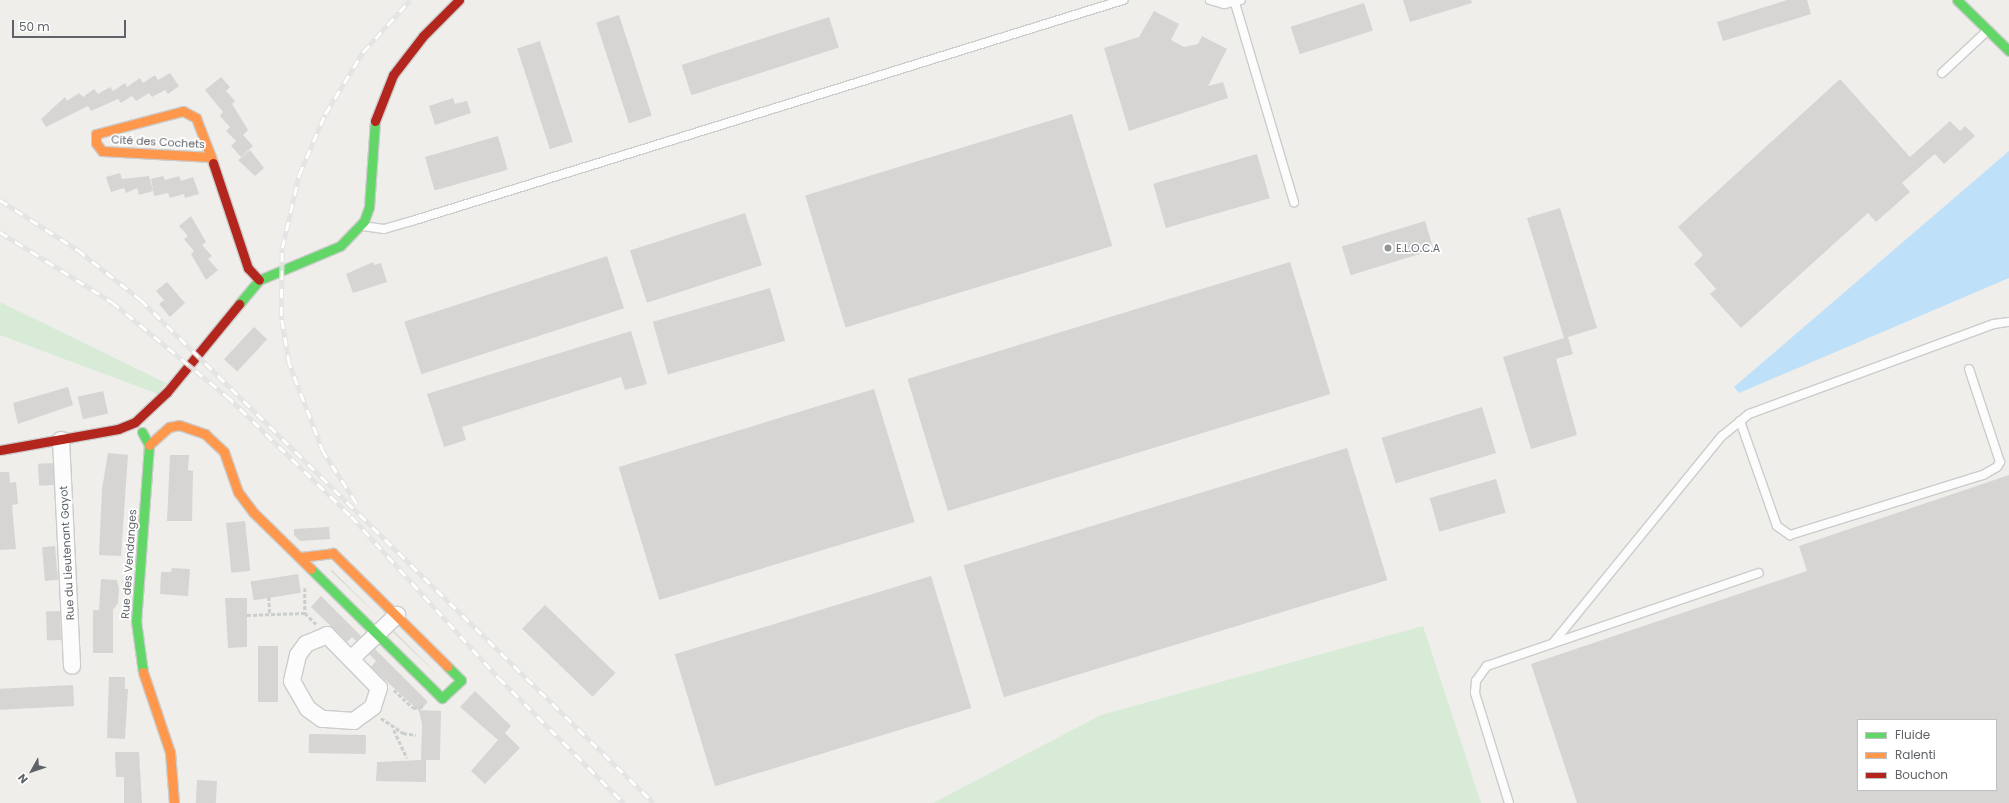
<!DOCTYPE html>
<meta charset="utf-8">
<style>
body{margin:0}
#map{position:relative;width:2009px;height:803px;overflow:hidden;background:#efeeea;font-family:Poppins,sans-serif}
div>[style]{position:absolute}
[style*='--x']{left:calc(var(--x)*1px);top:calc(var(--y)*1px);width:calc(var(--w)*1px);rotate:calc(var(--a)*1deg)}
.green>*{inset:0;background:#d8ebd6}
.water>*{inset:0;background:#bfe0f9}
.building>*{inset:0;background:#d6d5d3;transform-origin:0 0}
.path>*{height:2.5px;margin-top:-1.25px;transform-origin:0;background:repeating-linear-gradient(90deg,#cacfcc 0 4px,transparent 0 6px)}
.roads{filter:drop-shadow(1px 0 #cbcccc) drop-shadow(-1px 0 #cbcccc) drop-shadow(0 1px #cbcccc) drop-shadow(0 -1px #cbcccc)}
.lane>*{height:8px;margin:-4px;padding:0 4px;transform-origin:4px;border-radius:4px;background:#fdfcfc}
.street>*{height:16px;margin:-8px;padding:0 8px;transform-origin:8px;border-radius:8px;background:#fdfcfc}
.fast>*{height:9px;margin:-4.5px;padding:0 4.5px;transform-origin:4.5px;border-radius:4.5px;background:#63d668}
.slow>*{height:9px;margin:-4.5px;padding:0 4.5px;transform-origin:4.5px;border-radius:4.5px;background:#ff974d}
.jam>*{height:9px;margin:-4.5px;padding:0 4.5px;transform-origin:4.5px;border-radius:4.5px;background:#b3261e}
.rail>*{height:4.5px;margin-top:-2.25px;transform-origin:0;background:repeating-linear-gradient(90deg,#fff 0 9px,#e4e4e4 0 18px);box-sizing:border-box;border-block:1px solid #e4e4e4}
.dots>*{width:11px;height:11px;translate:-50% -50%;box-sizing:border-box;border:2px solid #fff;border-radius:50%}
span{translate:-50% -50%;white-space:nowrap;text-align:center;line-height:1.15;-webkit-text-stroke:3.5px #fff;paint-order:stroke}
.street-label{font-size:11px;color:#5f6368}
.poi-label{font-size:11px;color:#5f6368}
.left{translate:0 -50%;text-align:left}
.legend{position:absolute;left:1857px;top:719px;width:140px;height:72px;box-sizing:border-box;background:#fff;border:1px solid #bfc1c3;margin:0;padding:5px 7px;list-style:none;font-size:12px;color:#5f6368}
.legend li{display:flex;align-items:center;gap:8px;height:20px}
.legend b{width:20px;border:1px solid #bfc1c3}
.north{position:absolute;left:12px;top:751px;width:40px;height:40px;-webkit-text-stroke:3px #fff;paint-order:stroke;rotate:230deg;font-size:11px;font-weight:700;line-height:16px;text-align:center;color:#5f6368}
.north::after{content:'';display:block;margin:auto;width:14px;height:18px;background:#5f6368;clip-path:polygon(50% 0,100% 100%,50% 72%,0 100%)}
.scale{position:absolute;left:12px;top:20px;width:114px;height:18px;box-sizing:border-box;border:2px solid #5f6368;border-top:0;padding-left:5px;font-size:12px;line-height:14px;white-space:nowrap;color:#5f6368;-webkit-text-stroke:3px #fff;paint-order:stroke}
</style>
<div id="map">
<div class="green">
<div style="clip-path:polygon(0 302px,166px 383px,158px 394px,0 335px)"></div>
<div style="clip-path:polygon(1423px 626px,1481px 803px,933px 803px,1101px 715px)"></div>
</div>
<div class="water">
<div style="clip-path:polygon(2009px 151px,2009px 278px,1739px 393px,1734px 387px)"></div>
</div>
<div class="building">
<div style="clip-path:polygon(1403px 0,1471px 0,1472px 3px,1410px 22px)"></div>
<div style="clip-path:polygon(1787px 0,1807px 0,1811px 14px,1723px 41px,1717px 22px)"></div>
<div style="left:1364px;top:3px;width:29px;height:77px;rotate:72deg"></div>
<div style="clip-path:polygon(1154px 11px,1179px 24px,1171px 40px,1184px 47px,1198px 44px,1202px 36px,1227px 49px,1208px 86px,1223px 82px,1228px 98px,1129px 131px,1104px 48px,1139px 37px)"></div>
<div style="left:619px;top:15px;width:106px;height:24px;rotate:72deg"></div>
<div style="left:829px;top:17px;width:32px;height:155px;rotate:72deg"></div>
<div style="left:540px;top:41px;width:106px;height:24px;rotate:72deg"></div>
<div style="clip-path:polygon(170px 73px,179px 86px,168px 94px,165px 90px,152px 97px,149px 93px,136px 101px,132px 96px,121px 103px,118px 99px,91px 111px,88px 106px,46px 127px,41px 119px,65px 97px,67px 101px,79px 93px,83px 97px,94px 89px,98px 94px,110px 87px,113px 91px,125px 83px,127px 87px,140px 78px,143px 83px,155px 75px,158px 80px)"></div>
<div style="clip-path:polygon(221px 77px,230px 87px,226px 91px,235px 101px,232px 104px,248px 130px,243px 135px,253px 146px,241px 157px,231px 146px,236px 141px,226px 131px,230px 127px,220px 116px,223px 112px,205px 90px)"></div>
<div style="clip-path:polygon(1840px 79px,1910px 157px,1950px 121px,1960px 131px,1965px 126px,1975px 136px,1944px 164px,1935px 154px,1930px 158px,1902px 183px,1910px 192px,1876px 222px,1868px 213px,1741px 328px,1710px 294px,1716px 289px,1694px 264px,1703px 255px,1678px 227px)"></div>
<div style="clip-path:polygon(453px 98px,455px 104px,467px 101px,471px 113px,435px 125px,429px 106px)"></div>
<div style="left:1072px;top:114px;width:138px;height:279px;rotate:73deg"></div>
<div style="left:498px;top:136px;width:35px;height:76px;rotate:74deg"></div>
<div style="clip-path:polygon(250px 150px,264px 168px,255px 176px,238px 160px)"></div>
<div style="left:1257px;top:154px;width:46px;height:108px;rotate:74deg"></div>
<div style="clip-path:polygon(120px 173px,122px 179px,149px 176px,153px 191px,139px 195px,137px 188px,126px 193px,124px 188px,111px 192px,106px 177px)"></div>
<div style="clip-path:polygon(163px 176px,165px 180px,179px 176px,181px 181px,193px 177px,199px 194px,185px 198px,184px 194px,170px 198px,168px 193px,154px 196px,151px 179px)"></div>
<div style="clip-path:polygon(1560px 208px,1597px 328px,1568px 337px,1573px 354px,1556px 359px,1577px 435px,1531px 449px,1503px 357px,1564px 338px,1527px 218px)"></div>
<div style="left:745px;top:213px;width:55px;height:121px;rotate:72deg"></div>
<div style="clip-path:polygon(191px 216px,206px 242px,202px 245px,212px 256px,208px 259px,218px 270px,206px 280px,191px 254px,194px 251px,184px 239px,188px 236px,179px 226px)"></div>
<div style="left:1425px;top:221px;width:30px;height:87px;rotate:73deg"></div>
<div style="left:607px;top:256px;width:55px;height:213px;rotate:72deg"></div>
<div style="clip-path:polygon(373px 262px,374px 265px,381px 263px,387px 282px,353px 293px,346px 274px)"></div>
<div style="left:1290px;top:262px;width:138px;height:400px;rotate:73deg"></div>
<div style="clip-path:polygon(167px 282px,185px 303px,170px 317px,159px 304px,164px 300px,156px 291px)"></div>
<div style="left:770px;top:288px;width:55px;height:122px;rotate:74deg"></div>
<div style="left:254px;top:327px;width:18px;height:44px;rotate:43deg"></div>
<div style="clip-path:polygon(631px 331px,647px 384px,625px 390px,621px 377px,462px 427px,466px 440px,444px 447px,427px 394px)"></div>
<div style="clip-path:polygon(68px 387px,73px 405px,18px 424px,13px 403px)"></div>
<div style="left:874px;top:389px;width:139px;height:267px;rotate:73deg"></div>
<div style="left:103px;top:391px;width:23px;height:26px;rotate:77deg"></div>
<div style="left:1482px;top:407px;width:48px;height:105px;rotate:73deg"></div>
<div style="left:1347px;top:448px;width:138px;height:401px;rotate:73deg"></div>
<div style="clip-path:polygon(108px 453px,128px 455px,121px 556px,99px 555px,102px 489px)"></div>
<div style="clip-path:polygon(170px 455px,189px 455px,188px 470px,193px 471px,192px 521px,167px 521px)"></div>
<div style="left:53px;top:463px;width:22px;height:15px;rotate:87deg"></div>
<div style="clip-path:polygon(0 472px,9px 472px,10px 483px,16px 482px,18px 504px,12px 505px,16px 549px,0 550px)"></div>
<div style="clip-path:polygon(evenodd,2009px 475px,2009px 803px,1577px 803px,1531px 664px,1807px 571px,1799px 546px,2009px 475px,1858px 720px,1996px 720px,1996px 790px,1858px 790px,1858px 720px)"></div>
<div style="left:1496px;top:479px;width:35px;height:69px;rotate:74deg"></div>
<div style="left:245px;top:521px;width:50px;height:19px;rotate:84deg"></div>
<div style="clip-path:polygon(329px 527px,330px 539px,300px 541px,294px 535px,294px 529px)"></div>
<div style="left:55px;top:546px;width:34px;height:13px;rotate:85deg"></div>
<div style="clip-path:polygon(172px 568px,190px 569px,188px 596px,160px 594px,161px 572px,171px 572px)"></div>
<div style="clip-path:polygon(332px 570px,380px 618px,331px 571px)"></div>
<div style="left:298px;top:574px;width:19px;height:48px;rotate:81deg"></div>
<div style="left:931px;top:576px;width:138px;height:268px;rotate:73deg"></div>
<div style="clip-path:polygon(101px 579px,117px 580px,119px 589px,118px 603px,113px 610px,113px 653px,93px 653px,93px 610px,99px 610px)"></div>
<div style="clip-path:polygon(321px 596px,361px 636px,356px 641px,352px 637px,347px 642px,311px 607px)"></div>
<div style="clip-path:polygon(225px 598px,247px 598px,247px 647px,228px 648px)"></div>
<div style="left:545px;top:605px;width:98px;height:33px;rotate:44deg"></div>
<div style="left:60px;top:611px;width:29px;height:14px;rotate:88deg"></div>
<div style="clip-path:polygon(394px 631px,443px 680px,393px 632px)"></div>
<div style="left:258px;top:646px;width:20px;height:56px"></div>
<div style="clip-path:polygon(375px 649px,428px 702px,420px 710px,441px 711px,440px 760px,426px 760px,426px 782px,376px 781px,377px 762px,421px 760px,422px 724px,419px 711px,371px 667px,376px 661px,369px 654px)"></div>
<div style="clip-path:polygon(109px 677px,125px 677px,125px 689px,128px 689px,125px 739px,107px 738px)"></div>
<div style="left:73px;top:685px;width:21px;height:74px;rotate:87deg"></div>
<div style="clip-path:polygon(475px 691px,511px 726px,505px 733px,520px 748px,485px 784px,471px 771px,498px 740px,460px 707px)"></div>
<div style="left:309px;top:734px;width:57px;height:19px;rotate:1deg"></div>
<div style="clip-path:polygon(115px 752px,139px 752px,142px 803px,124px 803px,124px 777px,116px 777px)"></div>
<div style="left:197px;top:780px;width:20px;height:23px;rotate:3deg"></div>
</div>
<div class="path">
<div style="--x:305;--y:588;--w:25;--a:90"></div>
<div style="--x:305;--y:613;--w:16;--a:45"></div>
<div style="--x:269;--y:597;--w:17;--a:87"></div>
<div style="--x:247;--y:615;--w:58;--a:-2"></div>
<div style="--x:394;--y:690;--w:26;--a:43"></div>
<div style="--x:413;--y:708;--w:12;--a:-9"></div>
<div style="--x:381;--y:718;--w:27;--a:34"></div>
<div style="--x:403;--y:733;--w:13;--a:9"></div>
<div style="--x:394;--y:730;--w:31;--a:65"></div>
</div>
<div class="roads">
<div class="lane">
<div style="--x:1210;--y:0;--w:15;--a:16"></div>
<div style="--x:1224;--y:4;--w:17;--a:-13"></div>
<div style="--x:1235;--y:3;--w:208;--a:73.5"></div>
<div style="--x:1942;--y:73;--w:62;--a:-43"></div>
<div style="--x:363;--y:226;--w:21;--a:8"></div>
<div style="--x:384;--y:229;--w:29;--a:-16"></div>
<div style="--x:412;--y:221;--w:745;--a:-17.27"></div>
<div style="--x:1740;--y:421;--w:111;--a:70.6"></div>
<div style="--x:1777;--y:526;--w:16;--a:35"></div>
<div style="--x:1790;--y:535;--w:202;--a:-17.3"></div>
<div style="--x:1983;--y:475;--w:16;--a:-30"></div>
<div style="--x:1997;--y:467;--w:6;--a:-59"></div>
<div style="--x:2000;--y:462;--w:98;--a:-108.4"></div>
<div style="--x:1553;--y:643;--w:267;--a:-50.8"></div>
<div style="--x:1722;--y:436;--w:35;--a:-39"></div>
<div style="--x:1749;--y:414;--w:261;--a:-20.2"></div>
<div style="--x:1994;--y:324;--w:15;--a:-8"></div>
<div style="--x:1509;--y:803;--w:115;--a:-107.2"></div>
<div style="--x:1475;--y:693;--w:12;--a:-85"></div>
<div style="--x:1476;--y:681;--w:19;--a:-54"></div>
<div style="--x:1487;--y:666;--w:287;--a:-18.9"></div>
</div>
<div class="street">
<div style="--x:61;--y:440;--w:226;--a:87.2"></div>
<div style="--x:327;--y:635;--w:74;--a:45.5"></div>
<div style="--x:379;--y:688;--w:20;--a:108"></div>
<div style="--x:373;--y:707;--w:24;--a:144"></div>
<div style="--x:354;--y:721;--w:32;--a:-176"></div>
<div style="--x:322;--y:719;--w:17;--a:-144"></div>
<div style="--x:308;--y:709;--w:32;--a:-120"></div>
<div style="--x:292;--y:681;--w:27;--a:-77"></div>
<div style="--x:298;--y:655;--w:14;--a:-54"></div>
<div style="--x:306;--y:644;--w:23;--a:-23"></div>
<div style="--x:351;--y:659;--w:64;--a:-43.7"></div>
</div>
<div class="fast">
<div style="--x:1957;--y:0;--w:73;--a:44.4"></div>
<div style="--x:239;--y:304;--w:31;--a:-50"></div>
<div style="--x:259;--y:280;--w:88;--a:-22.8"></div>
<div style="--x:340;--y:246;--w:35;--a:-46"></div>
<div style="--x:364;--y:221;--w:15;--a:-70"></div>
<div style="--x:369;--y:207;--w:86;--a:-86"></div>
<div style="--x:142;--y:432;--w:15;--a:62"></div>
<div style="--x:149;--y:445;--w:176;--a:94.2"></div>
<div style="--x:136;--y:621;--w:51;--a:82.2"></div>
<div style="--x:311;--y:569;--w:184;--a:44.6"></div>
<div style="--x:442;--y:698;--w:26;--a:-43"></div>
<div style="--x:461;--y:680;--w:20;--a:-135"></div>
</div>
<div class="slow">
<div style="--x:211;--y:157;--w:109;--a:-176.8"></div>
<div style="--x:102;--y:151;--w:10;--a:-127"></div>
<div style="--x:96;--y:143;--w:9;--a:-90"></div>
<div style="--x:96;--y:134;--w:90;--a:-14.8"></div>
<div style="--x:183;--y:111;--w:15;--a:28"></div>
<div style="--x:196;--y:118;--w:42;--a:69"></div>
<div style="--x:211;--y:157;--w:6;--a:72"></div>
<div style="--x:149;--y:445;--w:27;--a:-42"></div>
<div style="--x:169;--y:427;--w:10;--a:-11"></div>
<div style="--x:179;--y:425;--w:28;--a:19"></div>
<div style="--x:205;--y:434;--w:26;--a:43"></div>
<div style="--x:224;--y:452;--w:42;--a:70.7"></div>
<div style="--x:238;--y:492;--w:25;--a:53"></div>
<div style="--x:253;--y:512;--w:81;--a:44.5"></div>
<div style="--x:301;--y:557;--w:32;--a:-7"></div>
<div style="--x:333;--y:553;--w:161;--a:44.7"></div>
<div style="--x:143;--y:672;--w:84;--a:71.4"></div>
<div style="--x:170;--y:752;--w:51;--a:85.5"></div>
</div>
<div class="jam">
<div style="--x:375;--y:121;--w:49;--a:-68.6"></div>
<div style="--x:393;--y:75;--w:49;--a:-52.4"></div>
<div style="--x:423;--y:36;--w:51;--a:-45"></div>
<div style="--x:213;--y:163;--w:111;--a:71.6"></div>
<div style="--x:248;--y:268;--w:16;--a:47"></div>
<div style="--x:0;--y:450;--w:120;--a:-10.1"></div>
<div style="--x:118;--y:429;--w:18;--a:-22"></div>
<div style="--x:135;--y:422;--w:44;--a:-43.2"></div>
<div style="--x:167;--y:392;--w:114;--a:-50.7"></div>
</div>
</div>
<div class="rail">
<div style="--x:0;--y:200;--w:93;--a:32.7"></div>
<div style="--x:78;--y:250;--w:80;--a:38.4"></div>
<div style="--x:141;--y:300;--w:718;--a:44.44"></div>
<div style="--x:0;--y:232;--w:132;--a:32"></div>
<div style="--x:112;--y:302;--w:149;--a:39.3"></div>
<div style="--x:227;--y:396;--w:173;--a:44.1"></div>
<div style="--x:351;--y:516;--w:219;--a:47.6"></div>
<div style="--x:499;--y:678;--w:177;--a:45"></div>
<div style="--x:356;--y:503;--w:61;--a:-122.9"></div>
<div style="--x:323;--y:452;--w:94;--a:-111.1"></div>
<div style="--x:289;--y:364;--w:49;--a:-99.5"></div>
<div style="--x:281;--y:316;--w:68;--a:-89.2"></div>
<div style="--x:282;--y:248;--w:75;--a:-76.9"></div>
<div style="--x:299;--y:175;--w:66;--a:-66.9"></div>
<div style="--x:325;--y:114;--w:73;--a:-58.5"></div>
<div style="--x:363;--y:52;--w:70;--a:-47.9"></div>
</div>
<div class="dots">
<div style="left:1388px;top:248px;background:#919496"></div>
</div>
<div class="street-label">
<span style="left:158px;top:142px;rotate:3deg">Cité des Cochets</span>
<span style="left:67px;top:553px;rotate:-93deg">Rue du Lieutenant Gayot</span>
<span style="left:129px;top:564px;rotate:-86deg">Rue des Vendanges</span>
</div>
<div class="poi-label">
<span class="left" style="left:1396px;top:248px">E.L.O.C.A</span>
</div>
<ul class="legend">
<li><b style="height:5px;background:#63d668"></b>Fluide</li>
<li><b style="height:5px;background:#ff974d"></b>Ralenti</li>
<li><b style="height:5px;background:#b3261e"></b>Bouchon</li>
</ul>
<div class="north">N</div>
<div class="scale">50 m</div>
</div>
